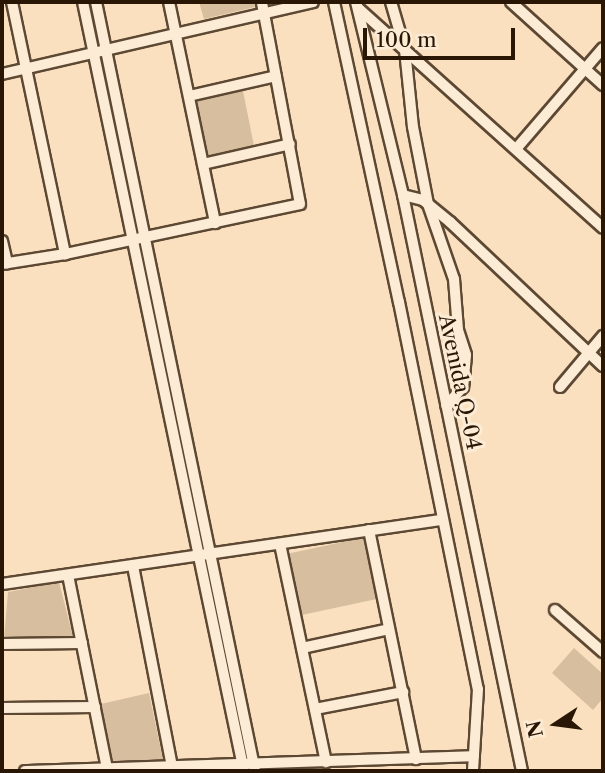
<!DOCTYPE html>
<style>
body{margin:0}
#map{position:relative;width:605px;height:773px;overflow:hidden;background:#fae0be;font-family:"Libre Caslon Text",serif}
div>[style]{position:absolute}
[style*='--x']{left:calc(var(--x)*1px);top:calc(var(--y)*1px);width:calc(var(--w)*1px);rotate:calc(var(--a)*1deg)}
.green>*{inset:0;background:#d6be9f;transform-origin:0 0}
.roads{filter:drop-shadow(2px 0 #5d4833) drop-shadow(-2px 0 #5d4833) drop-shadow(0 2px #5d4833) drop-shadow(0 -2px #5d4833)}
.street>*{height:10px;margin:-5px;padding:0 5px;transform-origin:5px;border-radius:5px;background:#fcebd5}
span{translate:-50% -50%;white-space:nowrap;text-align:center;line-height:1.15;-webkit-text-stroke:6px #fcebd5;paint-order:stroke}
.street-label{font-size:21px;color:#291605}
.frame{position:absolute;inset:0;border:4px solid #291605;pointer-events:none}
.north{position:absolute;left:521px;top:689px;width:70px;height:70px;-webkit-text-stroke:5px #fcebd5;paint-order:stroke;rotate:257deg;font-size:19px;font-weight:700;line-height:28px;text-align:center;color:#291605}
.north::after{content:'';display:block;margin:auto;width:24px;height:32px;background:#291605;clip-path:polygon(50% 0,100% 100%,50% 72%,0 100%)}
.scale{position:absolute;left:363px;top:28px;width:152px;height:32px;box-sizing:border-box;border:4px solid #291605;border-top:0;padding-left:9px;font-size:21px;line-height:24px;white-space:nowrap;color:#291605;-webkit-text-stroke:5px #fcebd5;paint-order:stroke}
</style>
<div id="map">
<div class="green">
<div style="clip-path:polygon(199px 2px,254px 2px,255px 7px,204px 19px)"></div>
<div style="clip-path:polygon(243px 91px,254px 146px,207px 156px,202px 153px,194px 102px)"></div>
<div style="left:366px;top:537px;width:63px;height:79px;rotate:78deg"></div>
<div style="clip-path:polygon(59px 582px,73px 637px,4px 639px,8px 592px)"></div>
<div style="clip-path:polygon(574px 648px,603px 674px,603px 698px,593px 710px,552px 673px)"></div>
<div style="clip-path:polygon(149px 693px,163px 760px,112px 763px,101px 704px)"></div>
</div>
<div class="roads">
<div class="street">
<div style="--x:12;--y:2;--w:258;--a:78.1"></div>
<div style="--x:83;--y:2;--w:786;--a:78.18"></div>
<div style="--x:96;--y:2;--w:785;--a:78.32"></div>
<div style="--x:169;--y:2;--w:226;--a:78.2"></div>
<div style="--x:334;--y:2;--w:307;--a:77.8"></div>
<div style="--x:399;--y:302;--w:395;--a:78.5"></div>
<div style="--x:478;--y:689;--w:82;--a:93.5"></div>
<div style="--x:356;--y:2;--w:199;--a:76.3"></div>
<div style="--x:403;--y:195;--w:588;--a:78.33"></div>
<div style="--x:391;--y:2;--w:50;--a:73.7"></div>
<div style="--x:405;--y:50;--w:77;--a:84.1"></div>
<div style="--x:413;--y:127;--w:78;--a:79"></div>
<div style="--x:428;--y:204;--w:79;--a:70.9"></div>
<div style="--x:454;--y:279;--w:51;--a:85.5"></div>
<div style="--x:458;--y:330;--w:26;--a:72"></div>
<div style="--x:466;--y:355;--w:32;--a:95"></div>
<div style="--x:463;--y:387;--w:25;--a:132"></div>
<div style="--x:511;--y:2;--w:124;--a:42.1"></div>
<div style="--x:358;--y:8;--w:329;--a:41.9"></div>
<div style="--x:2;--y:74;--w:319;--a:-13"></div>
<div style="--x:189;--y:96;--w:89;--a:-12.9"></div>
<div style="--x:516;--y:149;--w:133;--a:-49.3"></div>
<div style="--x:203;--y:164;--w:89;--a:-12.9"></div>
<div style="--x:403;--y:195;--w:21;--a:14"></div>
<div style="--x:423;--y:200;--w:35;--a:39"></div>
<div style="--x:450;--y:222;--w:210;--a:43.3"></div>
<div style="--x:2;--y:241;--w:23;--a:77"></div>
<div style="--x:2;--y:264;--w:64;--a:-9"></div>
<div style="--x:65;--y:254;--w:240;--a:-12"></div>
<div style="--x:300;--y:204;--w:206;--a:-100.7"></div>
<div style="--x:560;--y:387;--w:67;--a:-49.9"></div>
<div style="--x:369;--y:530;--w:234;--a:78.4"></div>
<div style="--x:280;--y:544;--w:223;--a:78.1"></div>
<div style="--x:133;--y:566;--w:205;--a:79"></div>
<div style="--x:68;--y:575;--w:198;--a:78.6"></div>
<div style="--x:2;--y:584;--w:445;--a:-8.3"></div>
<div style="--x:555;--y:610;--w:64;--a:41.2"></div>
<div style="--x:2;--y:644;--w:80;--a:-0.7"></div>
<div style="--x:302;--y:648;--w:89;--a:-12.3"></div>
<div style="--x:2;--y:708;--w:93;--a:-0.6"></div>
<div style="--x:315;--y:709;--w:90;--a:-10.9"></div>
<div style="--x:25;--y:771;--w:449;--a:-1.9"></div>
</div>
</div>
<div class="street-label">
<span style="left:460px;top:382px;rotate:78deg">Avenida Q-04</span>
</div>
<div class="frame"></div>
<div class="north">N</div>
<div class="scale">100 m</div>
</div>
